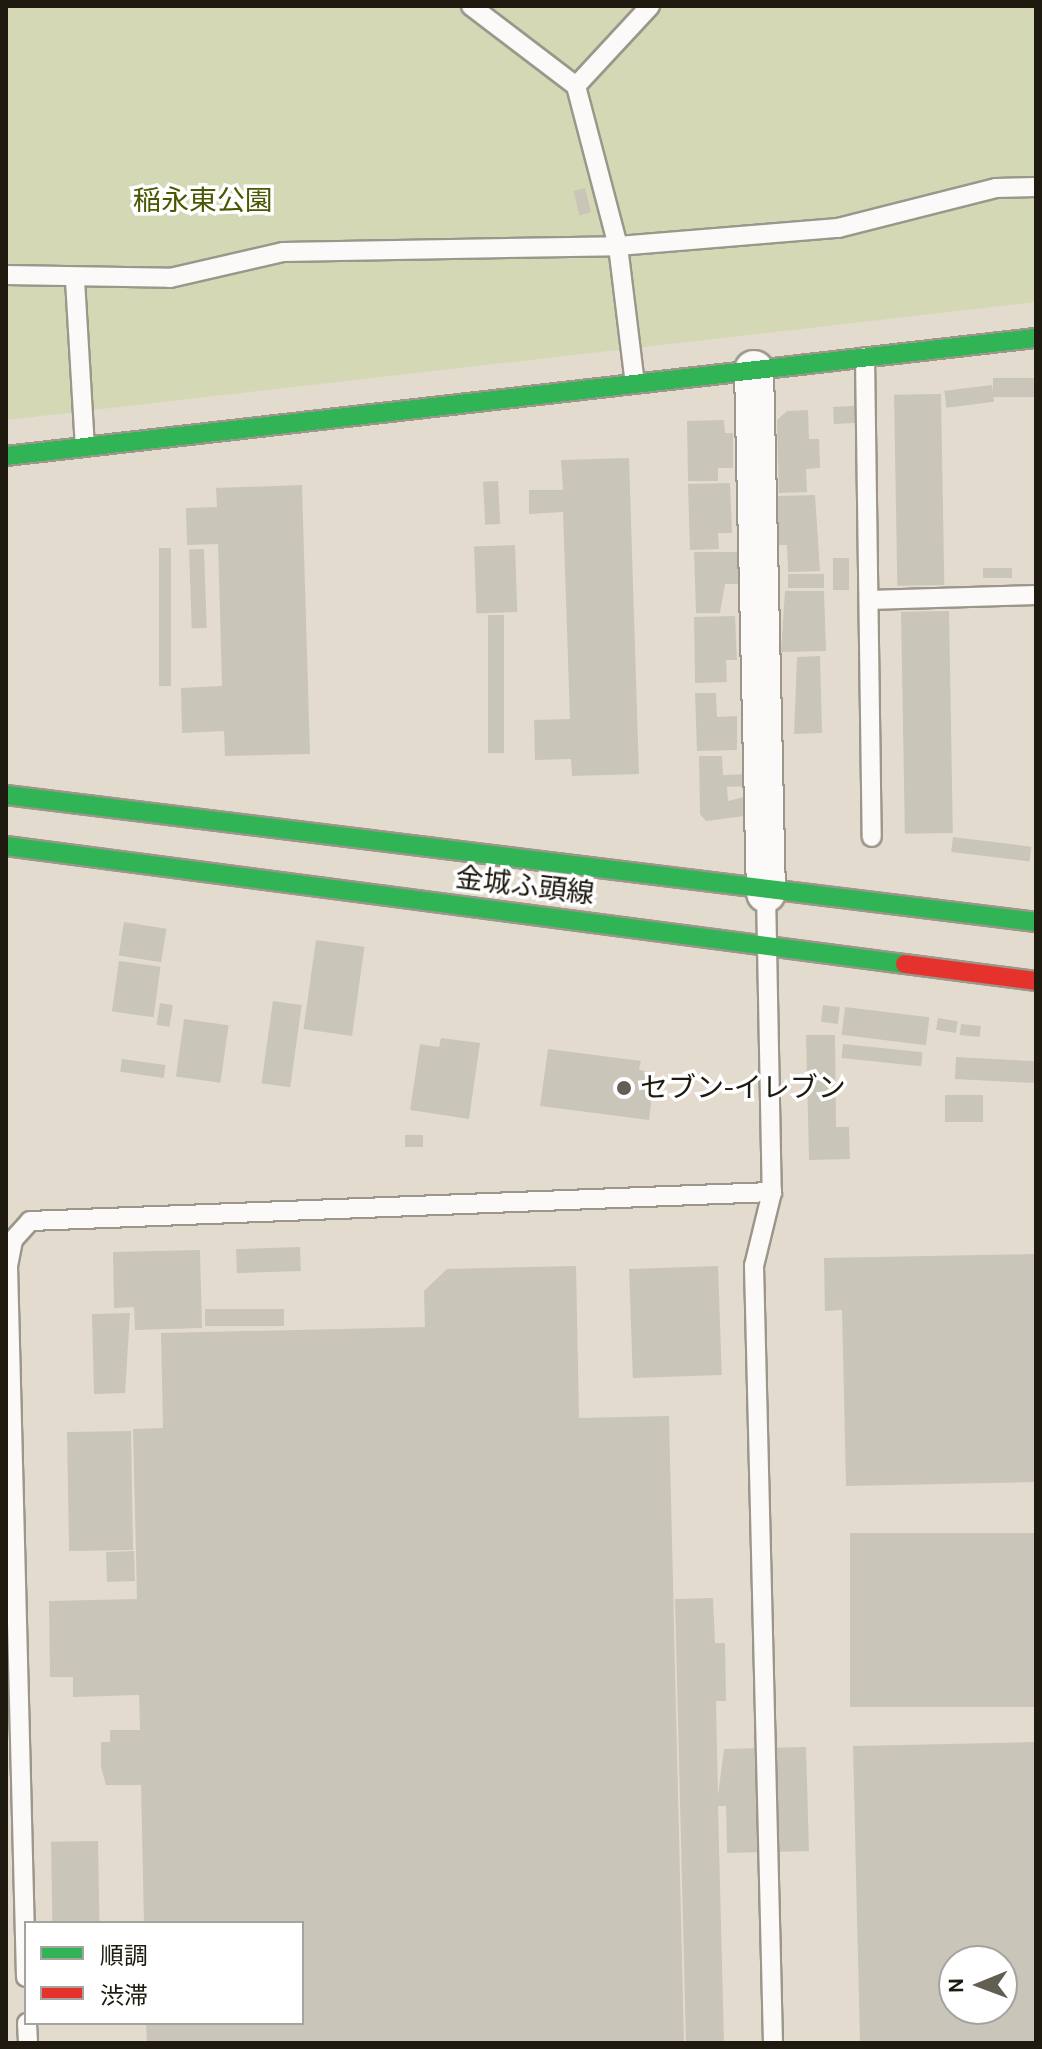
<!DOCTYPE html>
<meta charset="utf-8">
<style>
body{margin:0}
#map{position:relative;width:1042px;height:2049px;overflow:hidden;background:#e3dcce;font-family:Karla,"Noto Sans JP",sans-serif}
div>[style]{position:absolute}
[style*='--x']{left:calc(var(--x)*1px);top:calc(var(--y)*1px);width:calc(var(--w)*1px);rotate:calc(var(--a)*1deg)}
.green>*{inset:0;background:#d4d8b5}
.building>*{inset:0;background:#cac5b9;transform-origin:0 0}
.roads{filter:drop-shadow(2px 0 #9c968b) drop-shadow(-2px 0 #9c968b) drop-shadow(0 2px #9c968b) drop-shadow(0 -2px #9c968b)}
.lane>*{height:18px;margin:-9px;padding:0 9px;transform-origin:9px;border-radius:9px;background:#fbfaf8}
.street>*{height:38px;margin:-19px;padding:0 19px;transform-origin:19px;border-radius:19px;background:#fbfaf8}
.fast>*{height:18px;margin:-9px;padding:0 9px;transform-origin:9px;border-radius:9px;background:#30b455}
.jam>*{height:18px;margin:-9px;padding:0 9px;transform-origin:9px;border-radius:9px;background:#e5322d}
.dots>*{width:22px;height:22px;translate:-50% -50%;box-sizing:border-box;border:4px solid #fff;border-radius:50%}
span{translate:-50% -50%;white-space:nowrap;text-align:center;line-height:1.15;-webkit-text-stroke:7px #fff;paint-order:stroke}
.park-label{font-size:28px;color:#495802}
.street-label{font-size:28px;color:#1e1a10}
.poi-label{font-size:28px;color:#1e1a10}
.left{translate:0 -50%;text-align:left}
.frame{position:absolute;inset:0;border:8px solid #1e1a10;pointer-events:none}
.legend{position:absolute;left:24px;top:1921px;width:280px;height:104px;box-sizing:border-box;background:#fff;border:2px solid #a5a39f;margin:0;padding:10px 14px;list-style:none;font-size:24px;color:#1e1a10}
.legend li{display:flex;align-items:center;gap:16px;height:40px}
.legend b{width:40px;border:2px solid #a5a39f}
.north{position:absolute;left:938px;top:1945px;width:80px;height:80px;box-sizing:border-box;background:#fff;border:2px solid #a5a39f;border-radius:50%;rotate:269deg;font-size:22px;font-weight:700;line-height:32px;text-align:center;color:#1e1a10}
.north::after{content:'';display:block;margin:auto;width:28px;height:36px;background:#635e52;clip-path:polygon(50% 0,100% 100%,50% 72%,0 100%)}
</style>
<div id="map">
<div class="green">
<div style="clip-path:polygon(6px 6px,1036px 6px,1036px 302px,6px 420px)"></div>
</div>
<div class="building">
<div style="left:585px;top:188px;width:25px;height:12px;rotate:76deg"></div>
<div style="left:1036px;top:378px;width:19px;height:43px;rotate:90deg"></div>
<div style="left:992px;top:385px;width:17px;height:48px;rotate:83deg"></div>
<div style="left:941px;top:394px;width:191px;height:47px;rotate:89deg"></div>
<div style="left:854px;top:406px;width:17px;height:21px;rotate:87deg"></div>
<div style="clip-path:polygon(808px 410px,809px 439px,819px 439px,820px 468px,806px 469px,807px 492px,779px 493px,777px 420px,787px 411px)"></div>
<div style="clip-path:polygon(724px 420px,725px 433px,733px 433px,733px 468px,718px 468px,718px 481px,688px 481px,687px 421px)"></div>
<div style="clip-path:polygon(629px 458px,639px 774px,572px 776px,571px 759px,535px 760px,534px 720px,570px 719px,563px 512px,529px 514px,529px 490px,563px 490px,561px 460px)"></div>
<div style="left:498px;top:481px;width:43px;height:15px;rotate:87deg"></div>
<div style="clip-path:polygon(730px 483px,732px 533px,718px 533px,719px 549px,690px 550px,688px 484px)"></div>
<div style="clip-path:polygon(302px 485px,310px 754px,225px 756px,224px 731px,182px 733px,181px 688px,222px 686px,218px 544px,187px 545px,186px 508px,217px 507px,216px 488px)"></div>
<div style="clip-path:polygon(815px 495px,820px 571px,788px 572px,787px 545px,777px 545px,776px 496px)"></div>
<div style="left:515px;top:545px;width:67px;height:41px;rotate:88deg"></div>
<div style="left:159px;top:548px;width:12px;height:138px"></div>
<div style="left:204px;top:549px;width:79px;height:15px;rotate:88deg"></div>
<div style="clip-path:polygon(694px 552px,740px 552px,741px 584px,725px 584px,720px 613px,696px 613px)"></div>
<div style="left:833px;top:558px;width:16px;height:32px"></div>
<div style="left:1012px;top:568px;width:10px;height:29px;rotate:90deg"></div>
<div style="left:788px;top:574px;width:36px;height:14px"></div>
<div style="clip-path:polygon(785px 591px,824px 591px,826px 651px,781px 652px)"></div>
<div style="left:949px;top:611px;width:222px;height:48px;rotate:89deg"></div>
<div style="left:488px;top:615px;width:16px;height:138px"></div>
<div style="clip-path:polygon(735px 616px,737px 660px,726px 660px,727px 682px,695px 683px,694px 617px)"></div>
<div style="clip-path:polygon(820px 656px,822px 733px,794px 734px,797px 657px)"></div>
<div style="clip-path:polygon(695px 693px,716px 693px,717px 717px,737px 716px,737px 750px,697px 751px)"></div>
<div style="clip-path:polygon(699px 756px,722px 756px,723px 775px,748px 774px,749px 786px,727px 787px,728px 801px,744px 797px,745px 816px,706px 821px,700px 814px)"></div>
<div style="left:953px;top:837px;width:79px;height:15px;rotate:7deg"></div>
<div style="left:124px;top:922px;width:43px;height:34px;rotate:9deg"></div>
<div style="left:316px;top:940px;width:49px;height:90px;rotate:8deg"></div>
<div style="left:119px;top:961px;width:42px;height:51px;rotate:8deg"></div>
<div style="left:273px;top:1001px;width:29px;height:83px;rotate:8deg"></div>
<div style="left:160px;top:1003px;width:13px;height:22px;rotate:9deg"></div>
<div style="left:823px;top:1005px;width:17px;height:17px;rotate:7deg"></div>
<div style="left:845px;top:1007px;width:85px;height:28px;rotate:7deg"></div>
<div style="left:938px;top:1018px;width:20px;height:12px;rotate:9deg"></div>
<div style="left:184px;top:1019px;width:45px;height:58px;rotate:8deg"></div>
<div style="left:961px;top:1024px;width:20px;height:11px;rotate:6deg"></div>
<div style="clip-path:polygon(806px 1035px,835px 1035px,836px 1127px,849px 1127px,850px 1159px,809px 1160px)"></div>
<div style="clip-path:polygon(441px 1038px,480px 1043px,469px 1119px,410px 1110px,420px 1044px,439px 1047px)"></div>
<div style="left:843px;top:1044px;width:80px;height:14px;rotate:6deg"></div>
<div style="clip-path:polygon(548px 1049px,641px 1061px,639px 1070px,655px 1072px,649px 1120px,540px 1106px)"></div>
<div style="left:956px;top:1057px;width:79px;height:22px;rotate:3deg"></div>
<div style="left:122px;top:1059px;width:44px;height:13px;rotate:8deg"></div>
<div style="left:945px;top:1095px;width:38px;height:27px"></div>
<div style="left:405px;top:1135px;width:18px;height:12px"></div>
<div style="left:300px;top:1247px;width:24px;height:64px;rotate:88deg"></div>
<div style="clip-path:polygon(200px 1250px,202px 1328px,135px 1330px,134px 1307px,114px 1308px,113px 1252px)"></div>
<div style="clip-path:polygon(1036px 1254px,1036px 1482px,846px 1486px,842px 1310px,825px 1311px,824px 1258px)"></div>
<div style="clip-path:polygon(576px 1266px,579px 1418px,669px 1416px,684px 2043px,147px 2043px,146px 2023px,302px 2023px,302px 1923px,144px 1923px,141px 1785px,106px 1785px,101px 1767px,101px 1742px,110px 1742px,110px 1730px,140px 1730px,139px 1695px,73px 1697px,73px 1677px,50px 1677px,49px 1601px,137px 1599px,133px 1429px,163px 1428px,161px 1333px,425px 1327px,424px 1291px,447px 1269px)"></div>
<div style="left:718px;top:1266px;width:109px;height:89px;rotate:88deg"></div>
<div style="left:284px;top:1309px;width:17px;height:79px;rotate:90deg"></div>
<div style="clip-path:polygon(130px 1313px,125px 1393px,94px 1394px,92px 1314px)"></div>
<div style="left:131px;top:1431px;width:119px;height:64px;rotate:89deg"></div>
<div style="left:1036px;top:1533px;width:174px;height:186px;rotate:90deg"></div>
<div style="left:134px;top:1551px;width:30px;height:28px;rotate:88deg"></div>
<div style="clip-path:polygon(713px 1598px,715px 1643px,725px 1643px,726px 1701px,716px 1701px,718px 1795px,724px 1749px,806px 1747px,809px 1851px,727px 1853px,726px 1806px,718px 1806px,724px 2043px,686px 2043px,675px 1599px)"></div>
<div style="clip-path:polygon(evenodd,1036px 1742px,1036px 2043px,860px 2043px,853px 1746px,1036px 1742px,954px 1961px,1002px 1961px,1002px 2009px,954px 2009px,954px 1961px)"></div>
<div style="left:98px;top:1841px;width:82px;height:47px;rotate:89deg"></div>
</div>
<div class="roads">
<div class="lane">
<div style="--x:471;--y:6;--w:132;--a:37.3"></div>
<div style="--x:576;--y:86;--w:165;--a:75.3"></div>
<div style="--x:618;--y:246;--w:139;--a:83"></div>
<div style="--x:576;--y:86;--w:109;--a:-47.2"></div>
<div style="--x:6;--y:275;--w:164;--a:1"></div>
<div style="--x:170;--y:278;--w:116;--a:-13"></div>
<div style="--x:283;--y:252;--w:335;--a:-1"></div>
<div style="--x:618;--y:246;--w:221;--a:-4.7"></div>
<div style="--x:838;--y:228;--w:163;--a:-14.2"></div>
<div style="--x:996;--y:188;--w:40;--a:-1.4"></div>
<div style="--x:75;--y:280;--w:167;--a:86.6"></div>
<div style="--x:865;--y:357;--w:480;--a:89.2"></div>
<div style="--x:869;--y:600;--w:167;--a:-1.7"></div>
<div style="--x:766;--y:893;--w:299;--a:88.9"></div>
<div style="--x:772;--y:1192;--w:76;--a:103.7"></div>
<div style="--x:754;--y:1266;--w:777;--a:88.6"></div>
<div style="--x:26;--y:1977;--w:711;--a:-91.45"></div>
<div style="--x:8;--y:1266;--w:26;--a:-79"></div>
<div style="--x:13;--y:1240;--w:25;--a:-48"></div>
<div style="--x:30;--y:1221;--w:743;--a:-2.24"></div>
<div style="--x:27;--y:2023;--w:20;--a:87"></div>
</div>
<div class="street">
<div style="--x:754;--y:370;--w:523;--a:88.69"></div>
</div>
<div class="fast">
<div style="--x:6;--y:456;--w:1037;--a:-6.54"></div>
<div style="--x:6;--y:795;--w:1038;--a:7.03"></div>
<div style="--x:6;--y:846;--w:907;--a:7.48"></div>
</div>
<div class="jam">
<div style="--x:905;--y:964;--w:132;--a:7.4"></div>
</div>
</div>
<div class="dots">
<div style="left:624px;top:1088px;background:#635e52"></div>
</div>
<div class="park-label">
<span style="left:203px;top:201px">稲永東公園</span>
</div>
<div class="street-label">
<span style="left:525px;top:886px;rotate:7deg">金城ふ頭線</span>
</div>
<div class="poi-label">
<span class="left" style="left:640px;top:1088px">セブン-イレブン</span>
</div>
<div class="frame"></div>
<ul class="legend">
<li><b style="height:10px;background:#30b455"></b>順調</li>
<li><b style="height:10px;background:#e5322d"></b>渋滞</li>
</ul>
<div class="north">N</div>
</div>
